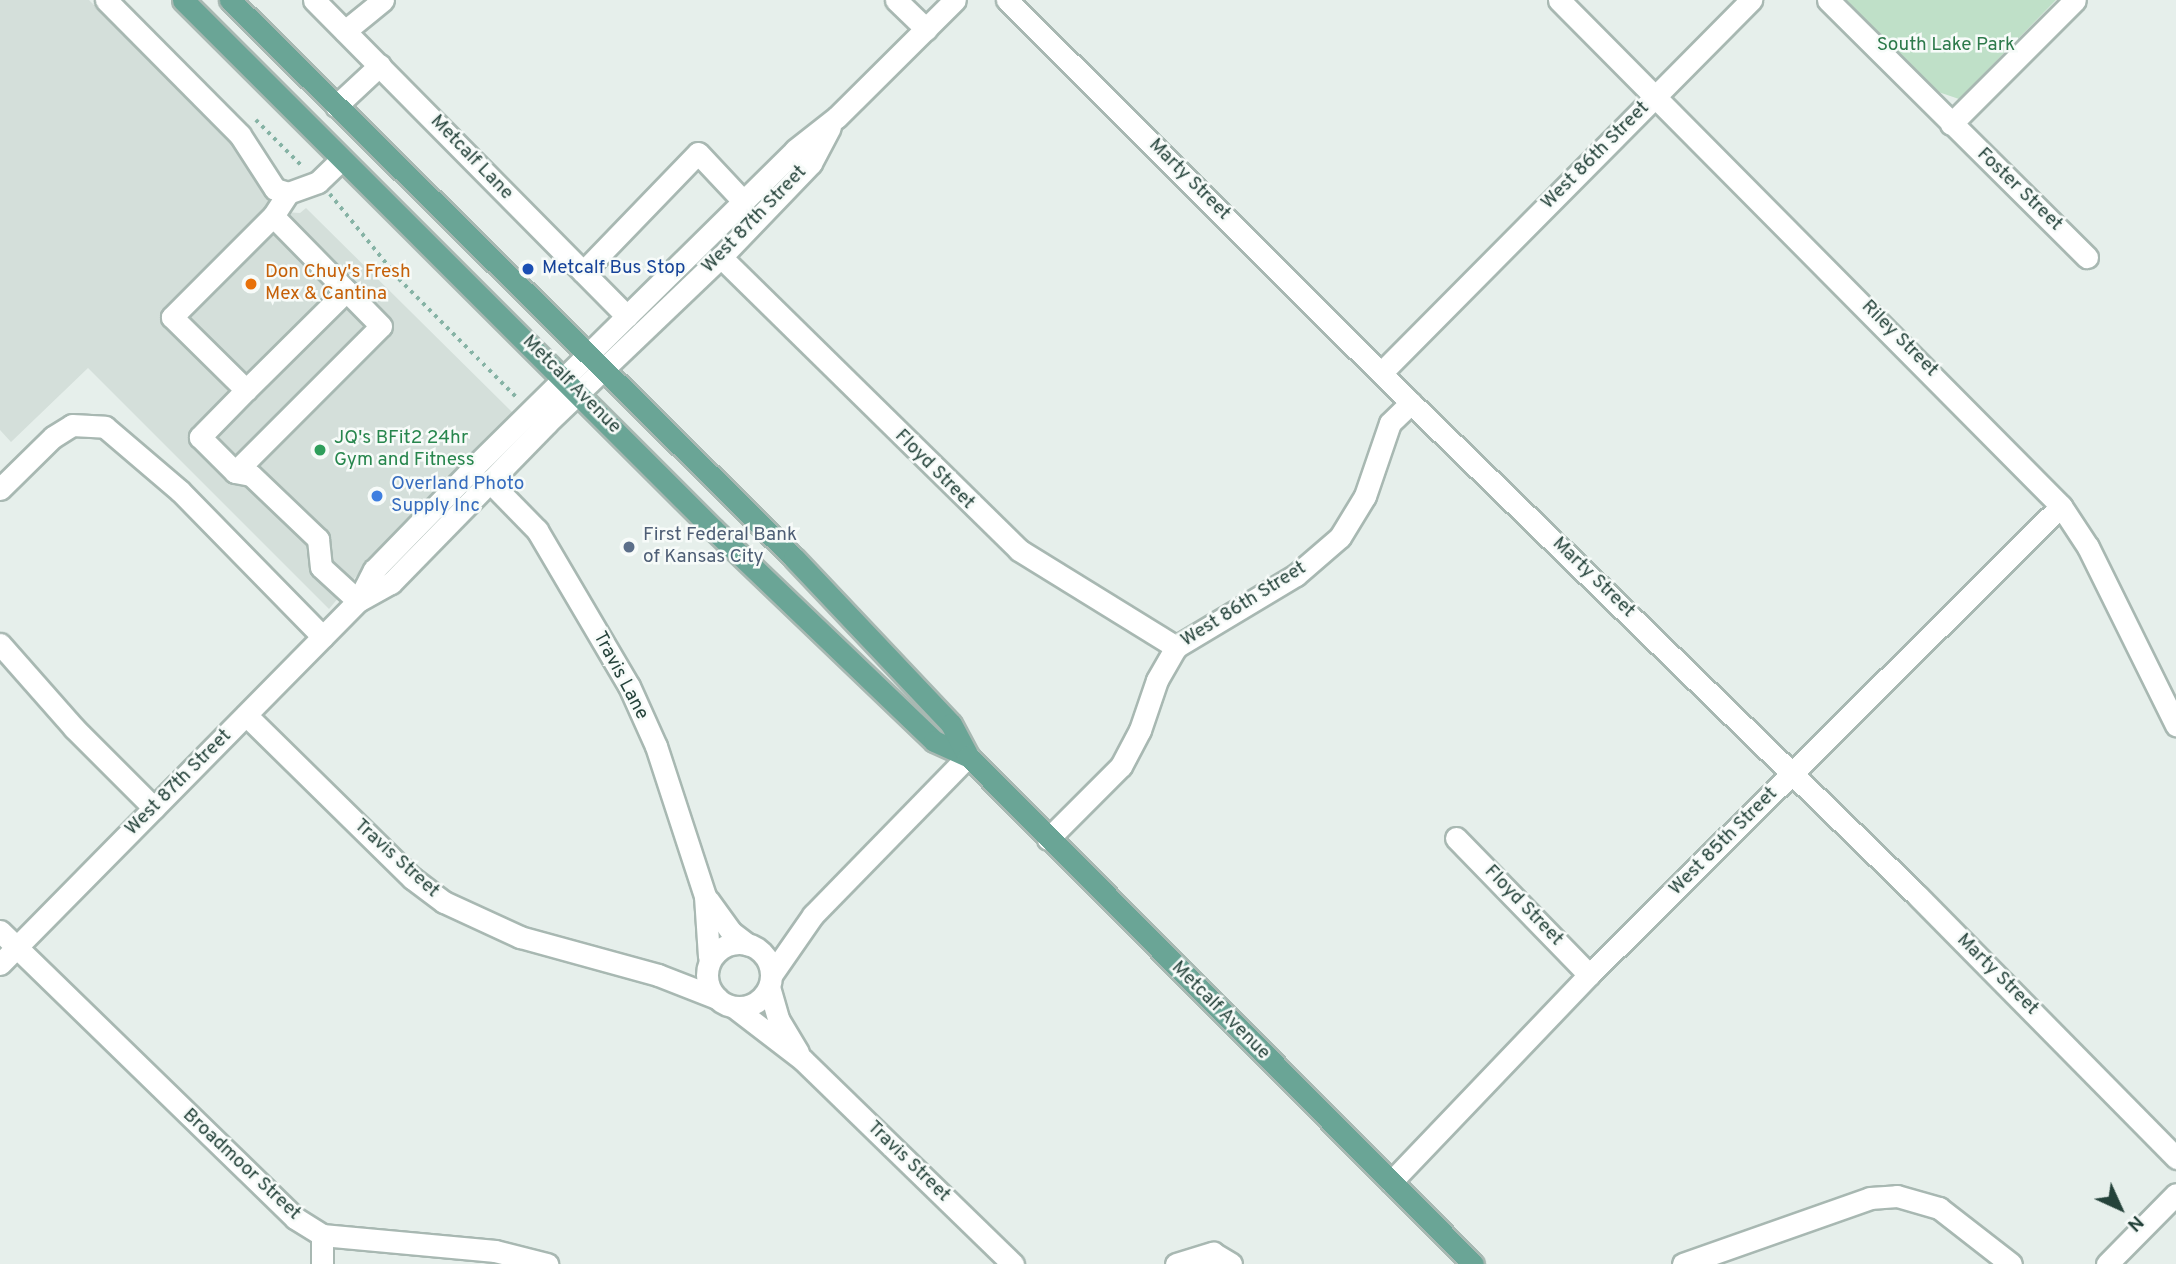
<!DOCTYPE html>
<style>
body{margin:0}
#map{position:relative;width:2176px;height:1264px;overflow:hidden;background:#e6efeb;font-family:Overpass,sans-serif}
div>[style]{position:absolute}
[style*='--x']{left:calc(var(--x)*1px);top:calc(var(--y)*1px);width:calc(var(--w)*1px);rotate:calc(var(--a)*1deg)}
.built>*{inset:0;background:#d4dfda}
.green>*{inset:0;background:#bfe0c8}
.path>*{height:3.5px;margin-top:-1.75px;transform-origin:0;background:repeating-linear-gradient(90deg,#86b3a5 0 3.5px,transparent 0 8.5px)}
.roads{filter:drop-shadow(2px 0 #a8b8b2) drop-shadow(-2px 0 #a8b8b2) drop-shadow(0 2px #a8b8b2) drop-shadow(0 -2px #a8b8b2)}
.minor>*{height:21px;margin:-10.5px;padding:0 10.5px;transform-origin:10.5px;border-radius:10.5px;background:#fff}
.minor>.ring{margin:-10.5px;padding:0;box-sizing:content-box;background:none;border:21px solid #fff;border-radius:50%}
.major>*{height:21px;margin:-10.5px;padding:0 10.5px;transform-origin:10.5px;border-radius:10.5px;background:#6aa596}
.dots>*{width:19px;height:19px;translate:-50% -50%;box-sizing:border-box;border:4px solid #f7fbf9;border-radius:50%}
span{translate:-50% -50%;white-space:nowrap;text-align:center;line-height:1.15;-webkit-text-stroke:5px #f7fbf9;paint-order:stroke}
.park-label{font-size:19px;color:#2d7a4b}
.street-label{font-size:19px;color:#24423a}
.transit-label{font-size:19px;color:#164399}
.left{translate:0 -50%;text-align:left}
.food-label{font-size:19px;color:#c56008}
.leisure-label{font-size:19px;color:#27864d}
.shop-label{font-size:19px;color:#366cbe}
.service-label{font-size:19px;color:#4e5e75}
.north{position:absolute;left:2085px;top:1173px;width:70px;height:70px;-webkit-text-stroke:5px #f7fbf9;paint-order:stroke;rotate:135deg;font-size:19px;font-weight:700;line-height:28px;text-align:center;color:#24423a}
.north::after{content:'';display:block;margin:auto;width:24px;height:32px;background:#24423a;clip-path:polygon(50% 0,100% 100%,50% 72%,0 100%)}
</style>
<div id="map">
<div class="built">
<div style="clip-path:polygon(0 0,89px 0,232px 144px,274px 204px,284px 212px,300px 213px,306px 208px,516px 416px,369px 561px,329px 609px,88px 368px,11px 442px,0 430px)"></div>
</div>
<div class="green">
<div style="clip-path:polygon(1828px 0,2056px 0,1959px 99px,1906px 81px)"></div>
</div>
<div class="path">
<div style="--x:256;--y:120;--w:65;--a:45"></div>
<div style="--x:330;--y:194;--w:109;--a:50.9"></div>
<div style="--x:399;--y:279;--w:166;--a:45.2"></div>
</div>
<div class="roads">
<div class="minor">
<div style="--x:106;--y:0;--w:190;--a:45.2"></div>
<div style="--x:240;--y:135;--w:64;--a:57.1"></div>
<div style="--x:275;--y:189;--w:14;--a:17"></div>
<div style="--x:288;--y:193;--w:32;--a:-20"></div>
<div style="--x:318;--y:182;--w:33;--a:-44"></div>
<div style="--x:314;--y:0;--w:445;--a:45.3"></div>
<div style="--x:896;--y:0;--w:42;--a:44"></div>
<div style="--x:1007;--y:0;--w:571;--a:44.93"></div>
<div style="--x:1411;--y:403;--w:707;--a:44.2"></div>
<div style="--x:1918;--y:896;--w:368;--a:45.4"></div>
<div style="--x:1559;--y:0;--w:713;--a:45.23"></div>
<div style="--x:2061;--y:506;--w:49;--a:56.6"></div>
<div style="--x:2088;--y:547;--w:199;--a:63.7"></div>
<div style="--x:1828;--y:0;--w:365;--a:44.8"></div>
<div style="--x:345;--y:31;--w:49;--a:-39.2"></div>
<div style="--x:336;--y:106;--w:60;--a:-43"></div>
<div style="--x:1951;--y:124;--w:175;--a:-45"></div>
<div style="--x:288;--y:193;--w:27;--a:123"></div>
<div style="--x:273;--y:216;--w:143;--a:135"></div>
<div style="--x:172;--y:317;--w:104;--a:44.6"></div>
<div style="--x:246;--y:390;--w:66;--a:134.4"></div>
<div style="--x:200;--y:437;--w:49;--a:45"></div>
<div style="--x:235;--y:472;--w:16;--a:11"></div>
<div style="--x:251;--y:475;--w:93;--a:43.7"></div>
<div style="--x:318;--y:539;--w:28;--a:84"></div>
<div style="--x:321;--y:567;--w:50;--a:42.6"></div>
<div style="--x:721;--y:257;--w:418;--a:44.5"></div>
<div style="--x:1019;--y:550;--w:185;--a:31.7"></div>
<div style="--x:583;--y:272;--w:165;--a:-46"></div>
<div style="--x:698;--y:153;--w:66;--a:46.8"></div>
<div style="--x:1383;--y:371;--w:523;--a:-45.23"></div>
<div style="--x:246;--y:390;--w:141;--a:-44.7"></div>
<div style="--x:235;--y:472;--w:206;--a:-45"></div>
<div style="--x:381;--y:326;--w:154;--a:-134.5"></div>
<div style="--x:489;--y:481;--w:69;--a:45.6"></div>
<div style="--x:537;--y:530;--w:181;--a:59.5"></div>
<div style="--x:629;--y:686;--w:66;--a:65.8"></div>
<div style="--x:656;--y:746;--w:158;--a:71.9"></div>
<div style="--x:705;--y:896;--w:61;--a:86.2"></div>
<div style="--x:0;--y:489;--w:74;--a:-44.5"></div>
<div style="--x:53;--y:437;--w:22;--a:-32"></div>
<div style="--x:72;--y:425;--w:33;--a:3"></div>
<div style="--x:105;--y:427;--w:99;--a:40.5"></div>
<div style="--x:180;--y:491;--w:204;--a:45.6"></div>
<div style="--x:358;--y:601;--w:38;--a:-29"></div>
<div style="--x:391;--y:583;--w:223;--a:-45.7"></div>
<div style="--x:547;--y:423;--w:240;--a:-43.7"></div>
<div style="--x:721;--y:257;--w:130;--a:-46.2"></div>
<div style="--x:811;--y:163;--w:40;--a:-62"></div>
<div style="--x:0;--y:644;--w:112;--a:48.6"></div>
<div style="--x:74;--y:728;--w:113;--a:45"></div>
<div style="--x:246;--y:715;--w:233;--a:44.5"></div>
<div style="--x:412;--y:878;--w:40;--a:37"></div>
<div style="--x:444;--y:902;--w:84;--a:24.7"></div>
<div style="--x:520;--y:937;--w:143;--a:15.4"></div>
<div style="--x:658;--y:975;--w:63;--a:21.3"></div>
<div style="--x:1456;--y:838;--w:191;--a:45.8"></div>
<div style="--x:1048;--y:839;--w:103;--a:-45"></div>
<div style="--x:1121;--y:766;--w:41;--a:-62.2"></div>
<div style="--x:1140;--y:730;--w:53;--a:-71.2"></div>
<div style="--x:1157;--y:680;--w:38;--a:-60"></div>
<div style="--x:1176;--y:647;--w:140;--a:-31"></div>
<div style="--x:1296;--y:575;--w:58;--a:-40.8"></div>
<div style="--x:1340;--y:537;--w:48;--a:-58.6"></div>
<div style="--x:1365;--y:496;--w:77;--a:-71.1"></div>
<div style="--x:1390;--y:423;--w:29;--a:-44"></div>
<div style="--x:708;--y:900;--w:39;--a:54"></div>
<div style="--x:731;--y:932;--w:21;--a:37"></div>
<div style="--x:0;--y:931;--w:412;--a:44.2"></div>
<div style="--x:295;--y:1218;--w:32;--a:32"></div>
<div style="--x:322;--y:1235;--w:174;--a:5.3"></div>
<div style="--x:495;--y:1251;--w:54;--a:14"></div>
<div class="ring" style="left:707px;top:943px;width:43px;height:43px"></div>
<div style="--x:0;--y:964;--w:510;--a:-45.4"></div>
<div style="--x:358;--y:601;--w:35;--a:-63"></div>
<div style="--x:374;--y:570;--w:146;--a:-45.8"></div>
<div style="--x:476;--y:465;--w:448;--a:-44.6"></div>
<div style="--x:795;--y:150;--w:53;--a:-38.2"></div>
<div style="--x:837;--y:117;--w:166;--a:-44.8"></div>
<div style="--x:772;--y:974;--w:72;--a:-55.2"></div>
<div style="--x:813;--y:915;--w:222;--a:-45.7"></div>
<div style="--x:769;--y:987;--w:33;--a:74"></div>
<div style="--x:778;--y:1019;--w:39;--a:59"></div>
<div style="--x:734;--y:1007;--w:87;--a:37.5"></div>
<div style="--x:803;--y:1060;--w:293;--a:44.2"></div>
<div style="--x:1391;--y:1182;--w:286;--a:-46.3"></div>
<div style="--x:1589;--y:975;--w:665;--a:-44.82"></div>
<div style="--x:322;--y:1235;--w:29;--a:90"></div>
<div style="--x:1176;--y:1264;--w:39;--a:-17"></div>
<div style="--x:1213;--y:1253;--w:21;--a:31"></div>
<div style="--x:1683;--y:1264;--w:198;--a:-19.4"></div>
<div style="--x:1870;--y:1198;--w:27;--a:-4"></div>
<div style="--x:1897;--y:1196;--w:44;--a:15.9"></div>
<div style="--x:1939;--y:1208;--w:91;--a:37.9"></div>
<div style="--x:2107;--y:1264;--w:98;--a:-45.4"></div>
</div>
<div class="major">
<div style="--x:183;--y:0;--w:749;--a:44.95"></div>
<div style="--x:713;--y:529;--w:306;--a:43.8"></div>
<div style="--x:934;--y:741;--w:37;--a:24"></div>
<div style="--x:230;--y:0;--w:793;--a:44.69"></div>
<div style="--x:794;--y:558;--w:228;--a:46.6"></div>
<div style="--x:951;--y:724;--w:36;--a:62"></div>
<div style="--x:968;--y:756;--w:716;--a:45.17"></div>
</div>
</div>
<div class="dots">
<div style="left:528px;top:269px;background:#1a4fb4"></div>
<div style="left:251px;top:284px;background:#e8710a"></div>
<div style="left:320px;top:450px;background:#2e9e5b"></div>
<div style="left:377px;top:496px;background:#3f7fe0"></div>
<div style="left:629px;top:547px;background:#5c6f8a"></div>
</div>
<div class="park-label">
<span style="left:1946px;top:46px">South Lake Park</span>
</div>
<div class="street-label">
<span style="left:1596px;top:156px;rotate:-45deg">West 86th Street</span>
<span style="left:471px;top:158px;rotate:46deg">Metcalf Lane</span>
<span style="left:1189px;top:180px;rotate:45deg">Marty Street</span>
<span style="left:2019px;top:190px;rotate:44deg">Foster Street</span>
<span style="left:755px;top:220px;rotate:-46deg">West 87th Street</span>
<span style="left:1899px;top:339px;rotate:45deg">Riley Street</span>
<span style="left:571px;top:385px;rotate:45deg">Metcalf Avenue</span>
<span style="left:934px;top:470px;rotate:45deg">Floyd Street</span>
<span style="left:1593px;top:578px;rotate:44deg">Marty Street</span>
<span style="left:1244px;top:605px;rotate:-32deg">West 86th Street</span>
<span style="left:620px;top:676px;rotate:62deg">Travis Lane</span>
<span style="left:179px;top:783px;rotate:-45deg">West 87th Street</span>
<span style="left:1724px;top:842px;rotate:-45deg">West 85th Street</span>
<span style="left:396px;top:859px;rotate:42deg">Travis Street</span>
<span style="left:1523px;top:906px;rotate:46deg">Floyd Street</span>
<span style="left:1997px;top:975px;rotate:45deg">Marty Street</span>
<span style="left:1220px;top:1011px;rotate:45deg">Metcalf Avenue</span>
<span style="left:908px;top:1162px;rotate:44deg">Travis Street</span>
<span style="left:241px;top:1165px;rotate:43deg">Broadmoor Street</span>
</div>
<div class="transit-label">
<span class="left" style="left:542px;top:269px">Metcalf Bus Stop</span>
</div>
<div class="food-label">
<span class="left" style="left:265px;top:284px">Don Chuy's Fresh<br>Mex &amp; Cantina</span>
</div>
<div class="leisure-label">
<span class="left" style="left:334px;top:450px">JQ's BFit2 24hr<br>Gym and Fitness</span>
</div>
<div class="shop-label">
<span class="left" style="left:391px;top:496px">Overland Photo<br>Supply Inc</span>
</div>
<div class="service-label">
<span class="left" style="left:643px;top:547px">First Federal Bank<br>of Kansas City</span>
</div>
<div class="north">N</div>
</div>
